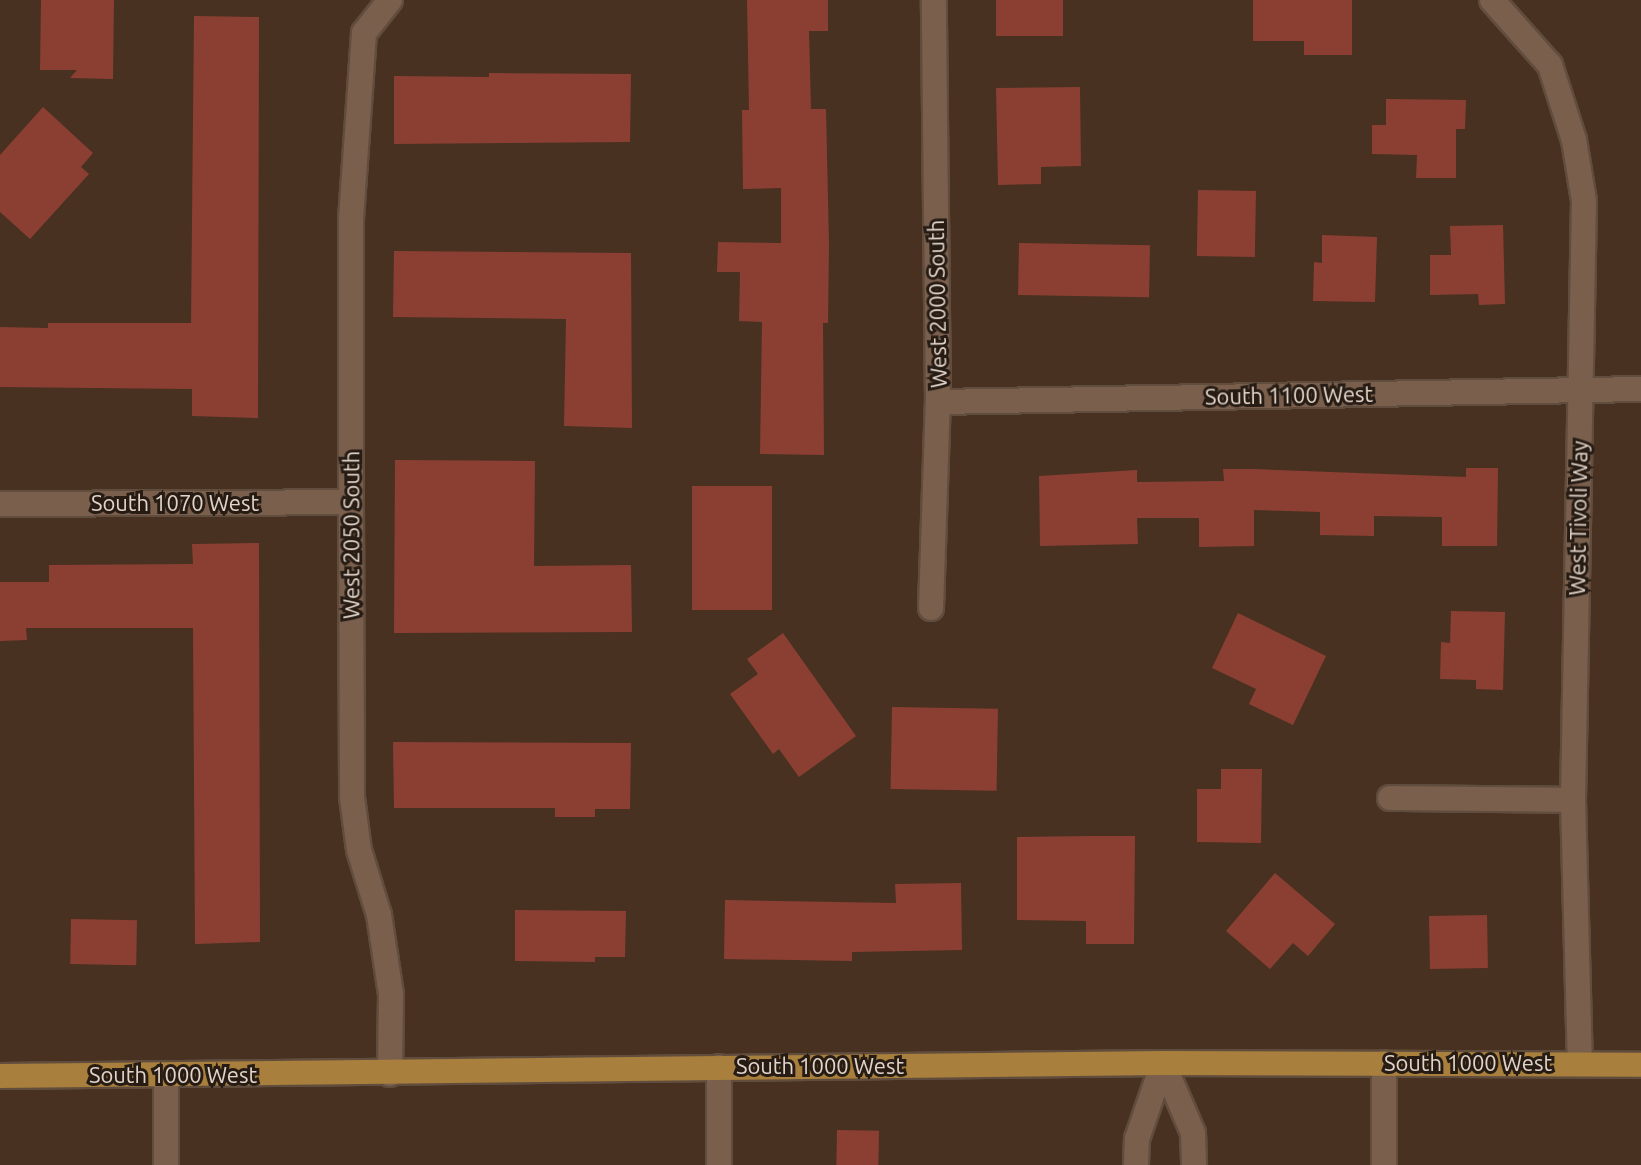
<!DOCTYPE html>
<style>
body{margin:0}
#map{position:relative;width:1641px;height:1165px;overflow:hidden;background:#483120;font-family:Ubuntu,sans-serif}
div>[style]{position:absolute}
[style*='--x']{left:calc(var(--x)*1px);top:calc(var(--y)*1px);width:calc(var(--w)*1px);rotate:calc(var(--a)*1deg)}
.building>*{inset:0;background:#8b3f33;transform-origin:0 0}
.roads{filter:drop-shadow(2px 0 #614d3e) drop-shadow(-2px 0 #614d3e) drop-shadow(0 2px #614d3e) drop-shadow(0 -2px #614d3e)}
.minor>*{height:24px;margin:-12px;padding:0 12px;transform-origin:12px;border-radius:12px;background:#7a5f4d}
.major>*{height:24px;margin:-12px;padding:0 12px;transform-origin:12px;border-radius:12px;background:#a87f3c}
span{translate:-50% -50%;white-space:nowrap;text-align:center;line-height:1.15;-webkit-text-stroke:6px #261c14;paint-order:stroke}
.street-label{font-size:22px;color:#e3d4c9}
</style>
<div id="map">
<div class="building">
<div style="clip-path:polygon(41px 0,114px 0,113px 79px,70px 78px,77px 70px,40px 70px)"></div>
<div style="clip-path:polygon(747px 0,828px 0,828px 31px,809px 31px,811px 109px,826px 109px,829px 244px,828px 323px,823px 323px,824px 455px,760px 454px,762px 322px,739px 321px,740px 272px,717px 272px,718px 242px,781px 243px,781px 188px,743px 189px,742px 110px,749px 110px)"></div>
<div style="left:996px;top:0;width:67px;height:36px"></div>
<div style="clip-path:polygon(1253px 0,1352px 0,1352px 55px,1304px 55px,1304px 41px,1253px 41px)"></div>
<div style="clip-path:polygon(194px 16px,259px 17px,258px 418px,192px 416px,192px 389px,0 387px,0 327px,48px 328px,48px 323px,191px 323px)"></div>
<div style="clip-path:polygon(489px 73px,631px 74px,630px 142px,394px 144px,394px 76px,489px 77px)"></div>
<div style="clip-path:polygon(1080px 87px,1081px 166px,1041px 167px,1041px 184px,998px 185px,996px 88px)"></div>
<div style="clip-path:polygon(1386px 99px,1466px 100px,1465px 129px,1456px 129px,1456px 178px,1416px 178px,1417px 155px,1372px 154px,1372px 125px,1386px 125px)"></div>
<div style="clip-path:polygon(43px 107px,93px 153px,81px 167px,89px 174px,30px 239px,0 212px,0 155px)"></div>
<div style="left:1198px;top:190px;width:58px;height:66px;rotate:1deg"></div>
<div style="clip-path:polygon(1503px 225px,1505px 304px,1479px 305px,1478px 294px,1430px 295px,1430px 255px,1451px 255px,1450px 226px)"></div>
<div style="clip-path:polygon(1322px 235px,1377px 237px,1375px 302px,1313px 301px,1314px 262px,1322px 263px)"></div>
<div style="left:1019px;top:243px;width:131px;height:52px;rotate:1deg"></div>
<div style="clip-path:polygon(394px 251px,631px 253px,632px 428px,564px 426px,566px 319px,393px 317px)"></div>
<div style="clip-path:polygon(395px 460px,535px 461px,534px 566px,631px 565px,632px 632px,394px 633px)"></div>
<div style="clip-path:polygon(1466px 468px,1498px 468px,1497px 546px,1442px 546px,1442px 517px,1374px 516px,1374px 536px,1320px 535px,1320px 512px,1254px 510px,1254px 546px,1199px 547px,1199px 518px,1137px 518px,1138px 544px,1040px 546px,1039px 476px,1137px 470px,1137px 482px,1224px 481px,1223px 469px,1253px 469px,1466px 477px)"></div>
<div style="left:692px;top:486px;width:80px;height:124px"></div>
<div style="clip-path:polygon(259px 543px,260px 942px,195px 944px,193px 628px,26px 628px,27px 640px,0 641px,0 582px,49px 582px,49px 565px,193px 564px,192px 544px)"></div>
<div style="clip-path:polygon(1451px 611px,1505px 612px,1503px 690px,1476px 689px,1476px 680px,1440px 679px,1441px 642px,1450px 643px)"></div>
<div style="clip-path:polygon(1238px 613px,1326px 656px,1293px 725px,1249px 704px,1256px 689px,1212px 668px)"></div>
<div style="clip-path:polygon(783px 633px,856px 736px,799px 777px,779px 749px,773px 754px,730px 694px,758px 674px,747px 659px)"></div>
<div style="left:892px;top:707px;width:106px;height:82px;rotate:1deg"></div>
<div style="clip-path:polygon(393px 742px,631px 743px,630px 809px,595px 809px,595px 817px,555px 817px,555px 808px,394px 808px)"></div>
<div style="clip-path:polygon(1221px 769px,1262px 769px,1261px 843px,1197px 842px,1197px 789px,1221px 789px)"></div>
<div style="clip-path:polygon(1091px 836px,1135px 836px,1134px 944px,1086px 944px,1086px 921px,1017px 920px,1017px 837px)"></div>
<div style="clip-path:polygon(1275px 873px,1335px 924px,1308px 956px,1293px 943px,1270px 969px,1226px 931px)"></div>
<div style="clip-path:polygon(961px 883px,962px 950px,852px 952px,852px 961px,724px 959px,725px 900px,896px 903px,895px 884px)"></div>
<div style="clip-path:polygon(515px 910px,626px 911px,625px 957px,595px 957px,595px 962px,515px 961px)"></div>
<div style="left:1487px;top:915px;width:53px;height:58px;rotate:89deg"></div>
<div style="left:71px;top:919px;width:66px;height:45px;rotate:1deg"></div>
<div style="left:837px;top:1130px;width:42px;height:35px;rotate:1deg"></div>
</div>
<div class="roads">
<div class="minor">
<div style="--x:390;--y:0;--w:42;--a:128.2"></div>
<div style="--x:364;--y:33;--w:185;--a:94"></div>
<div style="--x:351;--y:218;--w:284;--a:90"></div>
<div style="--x:351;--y:502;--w:295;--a:89.8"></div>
<div style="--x:352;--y:797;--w:53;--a:82.5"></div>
<div style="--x:359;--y:850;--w:68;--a:72.9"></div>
<div style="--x:379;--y:915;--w:80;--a:81.4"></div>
<div style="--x:391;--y:994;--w:80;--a:90.7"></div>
<div style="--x:1492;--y:0;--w:87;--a:48.3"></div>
<div style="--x:1550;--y:65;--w:79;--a:72.3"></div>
<div style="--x:1574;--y:140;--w:62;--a:80.7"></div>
<div style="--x:1584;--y:201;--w:599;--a:91.05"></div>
<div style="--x:1573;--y:800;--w:263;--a:88.5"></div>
<div style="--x:938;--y:402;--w:703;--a:-1.06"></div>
<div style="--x:0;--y:504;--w:351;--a:-0.3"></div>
<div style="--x:931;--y:608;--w:206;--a:-88.1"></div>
<div style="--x:938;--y:402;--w:402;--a:-90.6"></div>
<div style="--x:1390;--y:798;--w:183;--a:0.6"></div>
<div style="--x:1163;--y:1063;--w:76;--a:66.8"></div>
<div style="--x:1193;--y:1133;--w:32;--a:88"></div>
<div style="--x:1384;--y:1063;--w:102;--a:90"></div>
<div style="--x:719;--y:1067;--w:98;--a:90"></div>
<div style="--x:166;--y:1075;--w:90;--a:90"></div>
<div style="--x:1136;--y:1165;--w:26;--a:-88"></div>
<div style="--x:1137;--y:1139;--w:80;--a:-71.1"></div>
</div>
<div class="major">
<div style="--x:0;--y:1076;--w:1163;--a:-0.64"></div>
<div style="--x:1163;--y:1063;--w:478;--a:0.2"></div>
</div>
</div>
<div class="street-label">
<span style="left:937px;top:304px;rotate:-91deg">West 2000 South</span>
<span style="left:1289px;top:395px;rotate:-1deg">South 1100 West</span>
<span style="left:175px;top:503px">South 1070 West</span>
<span style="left:1578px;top:518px;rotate:-89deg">West Tivoli Way</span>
<span style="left:351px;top:535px;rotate:-90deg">West 2050 South</span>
<span style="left:1468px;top:1063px">South 1000 West</span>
<span style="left:820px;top:1066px">South 1000 West</span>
<span style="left:173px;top:1075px">South 1000 West</span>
</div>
</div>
